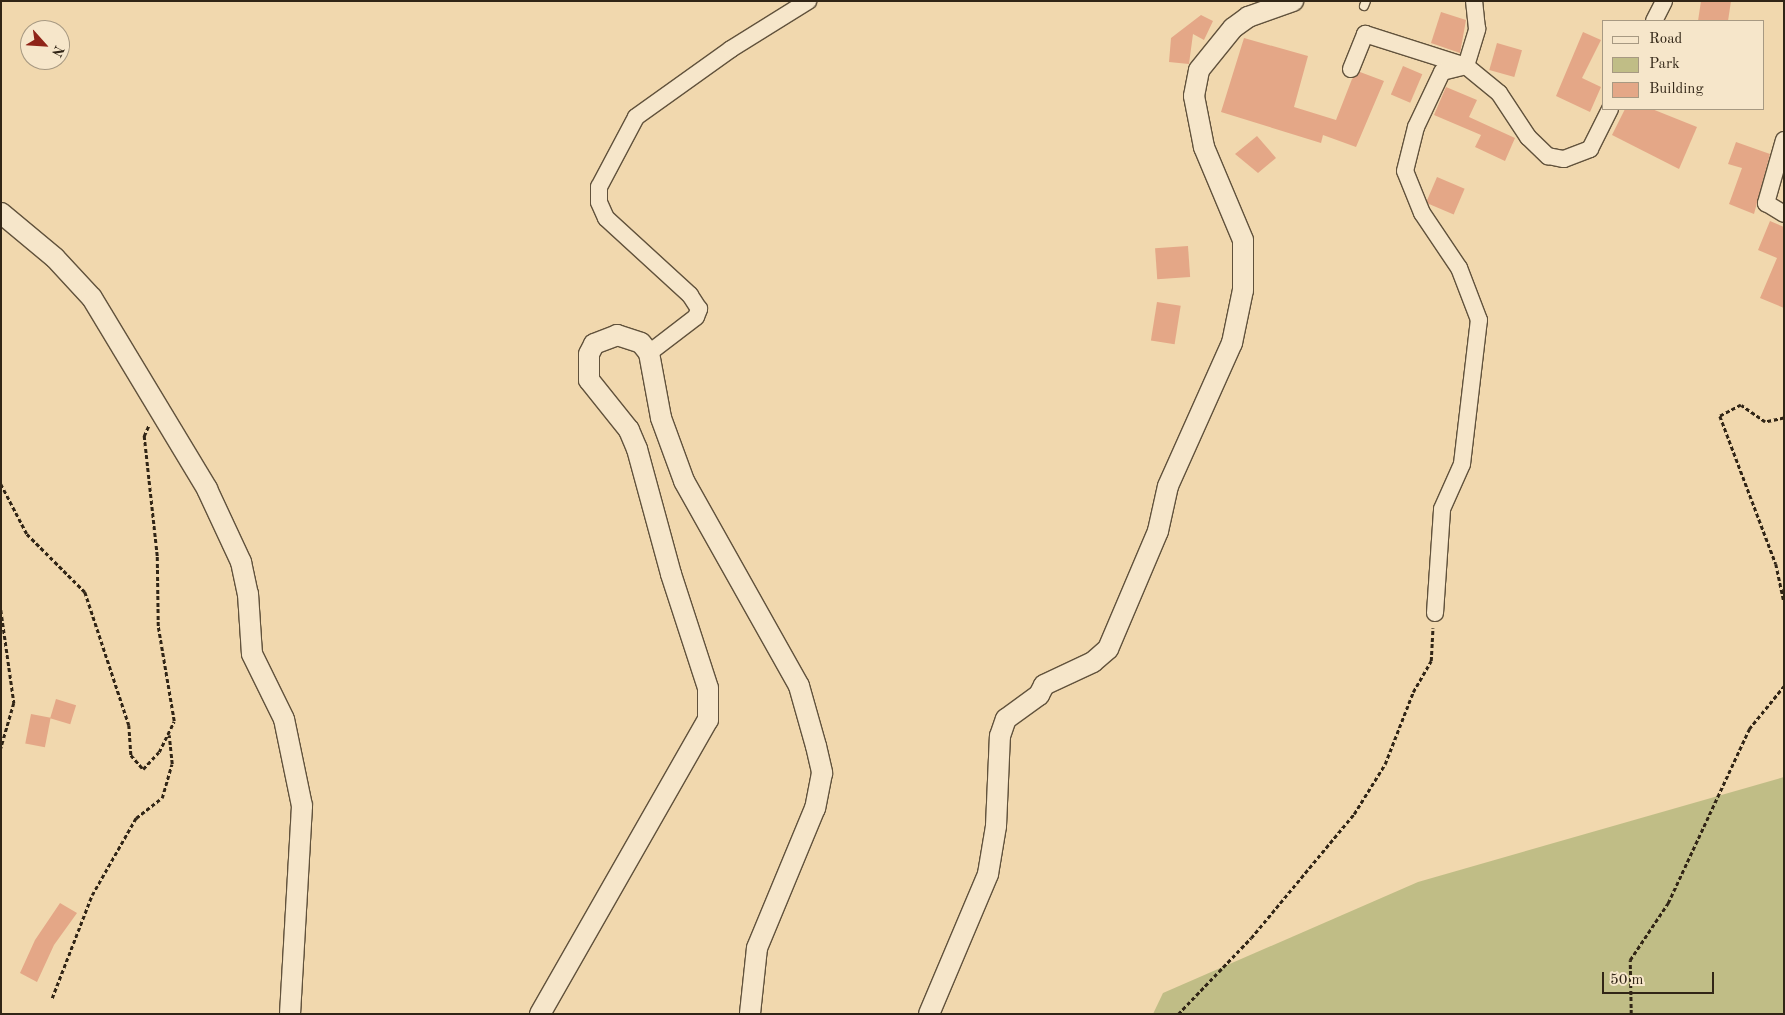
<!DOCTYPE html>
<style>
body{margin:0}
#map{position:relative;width:1785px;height:1015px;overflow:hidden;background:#f1d8ae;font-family:"Old Standard TT",serif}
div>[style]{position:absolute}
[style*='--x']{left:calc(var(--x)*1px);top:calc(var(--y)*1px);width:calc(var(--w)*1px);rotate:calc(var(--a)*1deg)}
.green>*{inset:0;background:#c0bd86}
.building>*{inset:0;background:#e4a787;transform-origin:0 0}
.path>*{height:2.5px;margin-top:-1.25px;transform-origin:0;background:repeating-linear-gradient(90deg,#312516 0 4px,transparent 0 6.5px)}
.roads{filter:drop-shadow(1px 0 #61523c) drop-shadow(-1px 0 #61523c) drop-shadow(0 1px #61523c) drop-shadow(0 -1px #61523c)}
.service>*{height:8px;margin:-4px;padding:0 4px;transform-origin:4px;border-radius:4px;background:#f6e6ca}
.minor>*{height:16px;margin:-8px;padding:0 8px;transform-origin:8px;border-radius:8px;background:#f6e6ca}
.tertiary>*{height:20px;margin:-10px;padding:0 10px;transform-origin:10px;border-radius:10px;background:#f6e6ca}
span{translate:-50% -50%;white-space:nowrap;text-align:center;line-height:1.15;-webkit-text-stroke:4.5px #f6e6ca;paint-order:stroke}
.frame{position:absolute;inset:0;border:2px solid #312516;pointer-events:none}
.legend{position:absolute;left:1602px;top:20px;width:162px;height:90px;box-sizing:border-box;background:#f6e6ca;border:1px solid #a79982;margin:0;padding:6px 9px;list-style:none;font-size:15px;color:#312516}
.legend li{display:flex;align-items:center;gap:10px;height:25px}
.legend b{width:25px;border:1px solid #a79982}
.north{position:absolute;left:20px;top:20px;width:50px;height:50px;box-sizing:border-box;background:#f6e6ca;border:1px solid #a79982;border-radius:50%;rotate:116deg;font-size:14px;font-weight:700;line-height:20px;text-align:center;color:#312516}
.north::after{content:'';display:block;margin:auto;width:18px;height:22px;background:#8f2418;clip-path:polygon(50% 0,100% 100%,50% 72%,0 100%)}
.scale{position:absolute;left:1602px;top:972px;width:112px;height:22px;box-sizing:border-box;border:2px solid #312516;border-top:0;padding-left:6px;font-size:15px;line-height:18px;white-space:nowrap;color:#312516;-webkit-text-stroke:4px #f6e6ca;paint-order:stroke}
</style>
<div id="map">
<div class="green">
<div style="clip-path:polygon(1784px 777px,1784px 1014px,1153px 1014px,1163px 993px,1418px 882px)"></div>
</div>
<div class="building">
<div style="clip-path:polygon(1701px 1px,1731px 1px,1728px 21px,1698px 21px)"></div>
<div style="clip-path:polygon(1441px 12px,1466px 20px,1460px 53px,1431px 43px)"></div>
<div style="clip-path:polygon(1201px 15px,1213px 21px,1204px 40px,1193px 34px,1189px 64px,1169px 62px,1171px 38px)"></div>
<div style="clip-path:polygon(1583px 32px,1601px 40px,1582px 78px,1601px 87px,1590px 112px,1556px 96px)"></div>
<div style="clip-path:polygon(1244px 38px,1308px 56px,1294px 107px,1336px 120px,1352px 79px,1360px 72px,1384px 81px,1356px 147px,1323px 135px,1321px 143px,1221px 112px)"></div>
<div style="left:1497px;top:43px;width:26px;height:28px;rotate:16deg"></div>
<div style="left:1403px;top:66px;width:21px;height:31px;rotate:23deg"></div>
<div style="clip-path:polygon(1446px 87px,1477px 100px,1469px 117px,1515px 138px,1505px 161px,1475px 147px,1481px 135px,1434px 115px)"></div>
<div style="clip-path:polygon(1625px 109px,1652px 109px,1697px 127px,1679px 169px,1612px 135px)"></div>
<div style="clip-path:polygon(1257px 136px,1276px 158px,1258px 173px,1235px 154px)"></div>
<div style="clip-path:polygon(1736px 142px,1770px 154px,1754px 214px,1729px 204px,1742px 168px,1728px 164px)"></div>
<div style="left:1437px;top:177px;width:30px;height:28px;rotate:23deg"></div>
<div style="clip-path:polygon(1770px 221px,1784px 227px,1784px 308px,1760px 298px,1777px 258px,1758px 250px)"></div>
<div style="left:1188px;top:246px;width:31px;height:33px;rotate:86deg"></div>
<div style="left:1157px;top:302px;width:24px;height:39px;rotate:9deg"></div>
<div style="left:56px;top:699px;width:21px;height:20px;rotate:17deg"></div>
<div style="left:31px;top:714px;width:20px;height:30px;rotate:11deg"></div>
<div style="clip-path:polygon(60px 903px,77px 913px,54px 945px,37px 982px,20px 973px,35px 940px)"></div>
</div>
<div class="path">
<div style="--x:1784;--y:418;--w:19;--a:168"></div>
<div style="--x:1765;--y:422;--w:29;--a:-145"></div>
<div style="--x:1741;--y:405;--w:24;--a:152"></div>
<div style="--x:1720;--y:416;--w:158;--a:69.3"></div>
<div style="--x:1776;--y:564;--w:39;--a:78"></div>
<div style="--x:1;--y:484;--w:56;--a:62.5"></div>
<div style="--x:27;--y:534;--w:82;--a:45"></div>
<div style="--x:85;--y:592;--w:140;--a:71.7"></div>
<div style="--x:129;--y:725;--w:30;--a:86"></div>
<div style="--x:131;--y:755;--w:18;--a:49"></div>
<div style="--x:143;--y:769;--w:23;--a:-47"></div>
<div style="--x:159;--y:752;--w:34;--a:-64"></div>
<div style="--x:174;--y:721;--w:96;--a:-99.6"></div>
<div style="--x:158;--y:626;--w:70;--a:-90.8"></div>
<div style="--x:157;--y:556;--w:121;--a:-96.2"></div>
<div style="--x:144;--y:436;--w:12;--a:-66"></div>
<div style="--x:1;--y:610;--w:94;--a:82"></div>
<div style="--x:14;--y:703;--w:47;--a:106.1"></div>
<div style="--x:52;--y:998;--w:110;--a:-68.8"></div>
<div style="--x:92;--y:895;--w:89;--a:-60.3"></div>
<div style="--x:136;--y:818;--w:33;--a:-38"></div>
<div style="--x:162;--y:798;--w:35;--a:-74"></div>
<div style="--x:172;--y:764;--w:29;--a:-96"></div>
<div style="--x:1178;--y:1014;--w:105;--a:-46.2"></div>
<div style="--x:1251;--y:938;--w:161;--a:-50.3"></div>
<div style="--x:1354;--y:814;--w:59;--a:-58.2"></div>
<div style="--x:1385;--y:764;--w:77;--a:-68.7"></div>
<div style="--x:1413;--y:692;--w:36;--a:-60"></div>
<div style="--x:1431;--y:661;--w:33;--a:-87"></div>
<div style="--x:1631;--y:1014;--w:54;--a:-91.1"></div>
<div style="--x:1630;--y:960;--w:69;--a:-56.3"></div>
<div style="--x:1668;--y:903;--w:192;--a:-65"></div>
<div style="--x:1749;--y:729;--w:55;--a:-50.9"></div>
</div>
<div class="roads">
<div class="service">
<div style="--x:1364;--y:6;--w:5;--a:-68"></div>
</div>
<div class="minor">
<div style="--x:1654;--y:21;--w:22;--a:-63"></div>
<div style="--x:1351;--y:69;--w:38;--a:-68"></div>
<div style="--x:1365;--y:34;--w:106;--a:17.6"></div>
<div style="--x:1466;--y:66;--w:39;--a:-73"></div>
<div style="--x:1477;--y:29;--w:28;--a:-96"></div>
<div style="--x:1784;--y:140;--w:66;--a:105.9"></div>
<div style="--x:1766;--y:203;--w:21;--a:31"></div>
<div style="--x:649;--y:353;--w:59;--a:-37.5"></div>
<div style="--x:696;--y:317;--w:9;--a:-69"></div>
<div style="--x:699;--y:309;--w:17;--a:-123"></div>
<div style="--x:690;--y:295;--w:114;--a:-137.5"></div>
<div style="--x:606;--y:218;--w:17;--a:-114"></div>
<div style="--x:599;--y:202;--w:15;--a:-90"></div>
<div style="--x:599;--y:187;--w:79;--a:-62.1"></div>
<div style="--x:636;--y:117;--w:117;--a:-35.6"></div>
<div style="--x:731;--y:49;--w:91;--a:-31.9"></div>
<div style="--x:1435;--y:613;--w:104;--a:-86.1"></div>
<div style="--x:1442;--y:509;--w:49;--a:-66"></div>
<div style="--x:1462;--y:464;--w:145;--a:-83.3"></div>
<div style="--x:1479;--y:320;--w:56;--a:-111"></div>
<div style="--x:1459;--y:268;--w:66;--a:-123.9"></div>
<div style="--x:1422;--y:213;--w:45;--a:-112"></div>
<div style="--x:1405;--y:171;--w:45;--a:-76"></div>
<div style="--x:1416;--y:127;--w:61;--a:-64.7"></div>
<div style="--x:1442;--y:72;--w:25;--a:-14"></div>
<div style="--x:1466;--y:66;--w:43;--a:39.3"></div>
<div style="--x:1499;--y:93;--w:53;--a:56.6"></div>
<div style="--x:1528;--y:137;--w:28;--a:44"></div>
<div style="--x:1548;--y:156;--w:16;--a:11"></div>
<div style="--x:1564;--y:159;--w:28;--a:-21"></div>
<div style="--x:1590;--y:149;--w:45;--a:-63.4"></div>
</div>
<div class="tertiary">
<div style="--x:1;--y:213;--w:70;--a:39.8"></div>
<div style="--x:55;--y:258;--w:54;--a:47.2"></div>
<div style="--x:92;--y:298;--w:223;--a:58.9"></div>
<div style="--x:207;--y:489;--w:81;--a:65"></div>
<div style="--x:241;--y:562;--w:33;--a:78"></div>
<div style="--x:248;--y:594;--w:60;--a:86.2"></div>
<div style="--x:252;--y:654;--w:72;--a:63.8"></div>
<div style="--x:284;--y:719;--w:89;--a:78.3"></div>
<div style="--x:302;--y:806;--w:208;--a:93.3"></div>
<div style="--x:540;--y:1014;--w:339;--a:-60.3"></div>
<div style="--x:708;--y:720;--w:32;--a:-90"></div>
<div style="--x:708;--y:688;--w:120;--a:-108"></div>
<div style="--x:671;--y:574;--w:130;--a:-105.2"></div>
<div style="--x:637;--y:449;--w:21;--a:-113"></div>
<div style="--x:629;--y:430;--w:64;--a:-128.7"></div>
<div style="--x:589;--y:380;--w:26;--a:-90"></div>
<div style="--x:589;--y:354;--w:11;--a:-63"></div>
<div style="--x:594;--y:344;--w:25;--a:-21"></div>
<div style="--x:617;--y:335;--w:25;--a:18"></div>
<div style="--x:641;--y:343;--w:13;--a:51"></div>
<div style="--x:649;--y:353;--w:66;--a:79.5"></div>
<div style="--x:661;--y:418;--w:67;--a:69.9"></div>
<div style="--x:684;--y:481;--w:235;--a:60.7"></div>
<div style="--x:799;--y:686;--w:62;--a:74.2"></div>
<div style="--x:816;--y:746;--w:28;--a:77"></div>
<div style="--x:822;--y:773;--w:36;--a:101"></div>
<div style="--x:815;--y:808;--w:152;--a:112.5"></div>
<div style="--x:757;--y:948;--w:66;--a:96.1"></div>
<div style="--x:929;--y:1014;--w:152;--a:-67.1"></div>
<div style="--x:988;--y:874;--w:49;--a:-80.5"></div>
<div style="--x:996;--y:826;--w:90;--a:-87.5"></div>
<div style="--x:1000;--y:736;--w:18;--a:-71"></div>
<div style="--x:1006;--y:719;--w:41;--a:-36"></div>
<div style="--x:1039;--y:695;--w:11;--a:-63"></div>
<div style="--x:1044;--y:685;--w:54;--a:-25.1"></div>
<div style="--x:1093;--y:662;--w:20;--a:-41"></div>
<div style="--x:1108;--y:649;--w:128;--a:-67"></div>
<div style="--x:1158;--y:531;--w:46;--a:-77.5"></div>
<div style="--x:1168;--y:486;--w:157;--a:-65.9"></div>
<div style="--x:1232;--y:343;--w:54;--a:-78.3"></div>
<div style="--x:1243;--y:290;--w:50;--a:-90"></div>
<div style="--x:1243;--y:240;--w:101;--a:-112.8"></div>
<div style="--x:1204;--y:147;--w:52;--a:-101.1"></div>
<div style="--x:1194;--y:96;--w:26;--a:-79"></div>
<div style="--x:1199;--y:70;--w:54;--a:-51"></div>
<div style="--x:1233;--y:28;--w:19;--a:-36"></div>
<div style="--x:1248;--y:17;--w:48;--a:-19.6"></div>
</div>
</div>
<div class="frame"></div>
<ul class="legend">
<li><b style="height:6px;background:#f6e6ca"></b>Road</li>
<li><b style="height:14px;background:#c0bd86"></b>Park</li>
<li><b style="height:14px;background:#e4a787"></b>Building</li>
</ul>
<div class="north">N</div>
<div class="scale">50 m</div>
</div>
